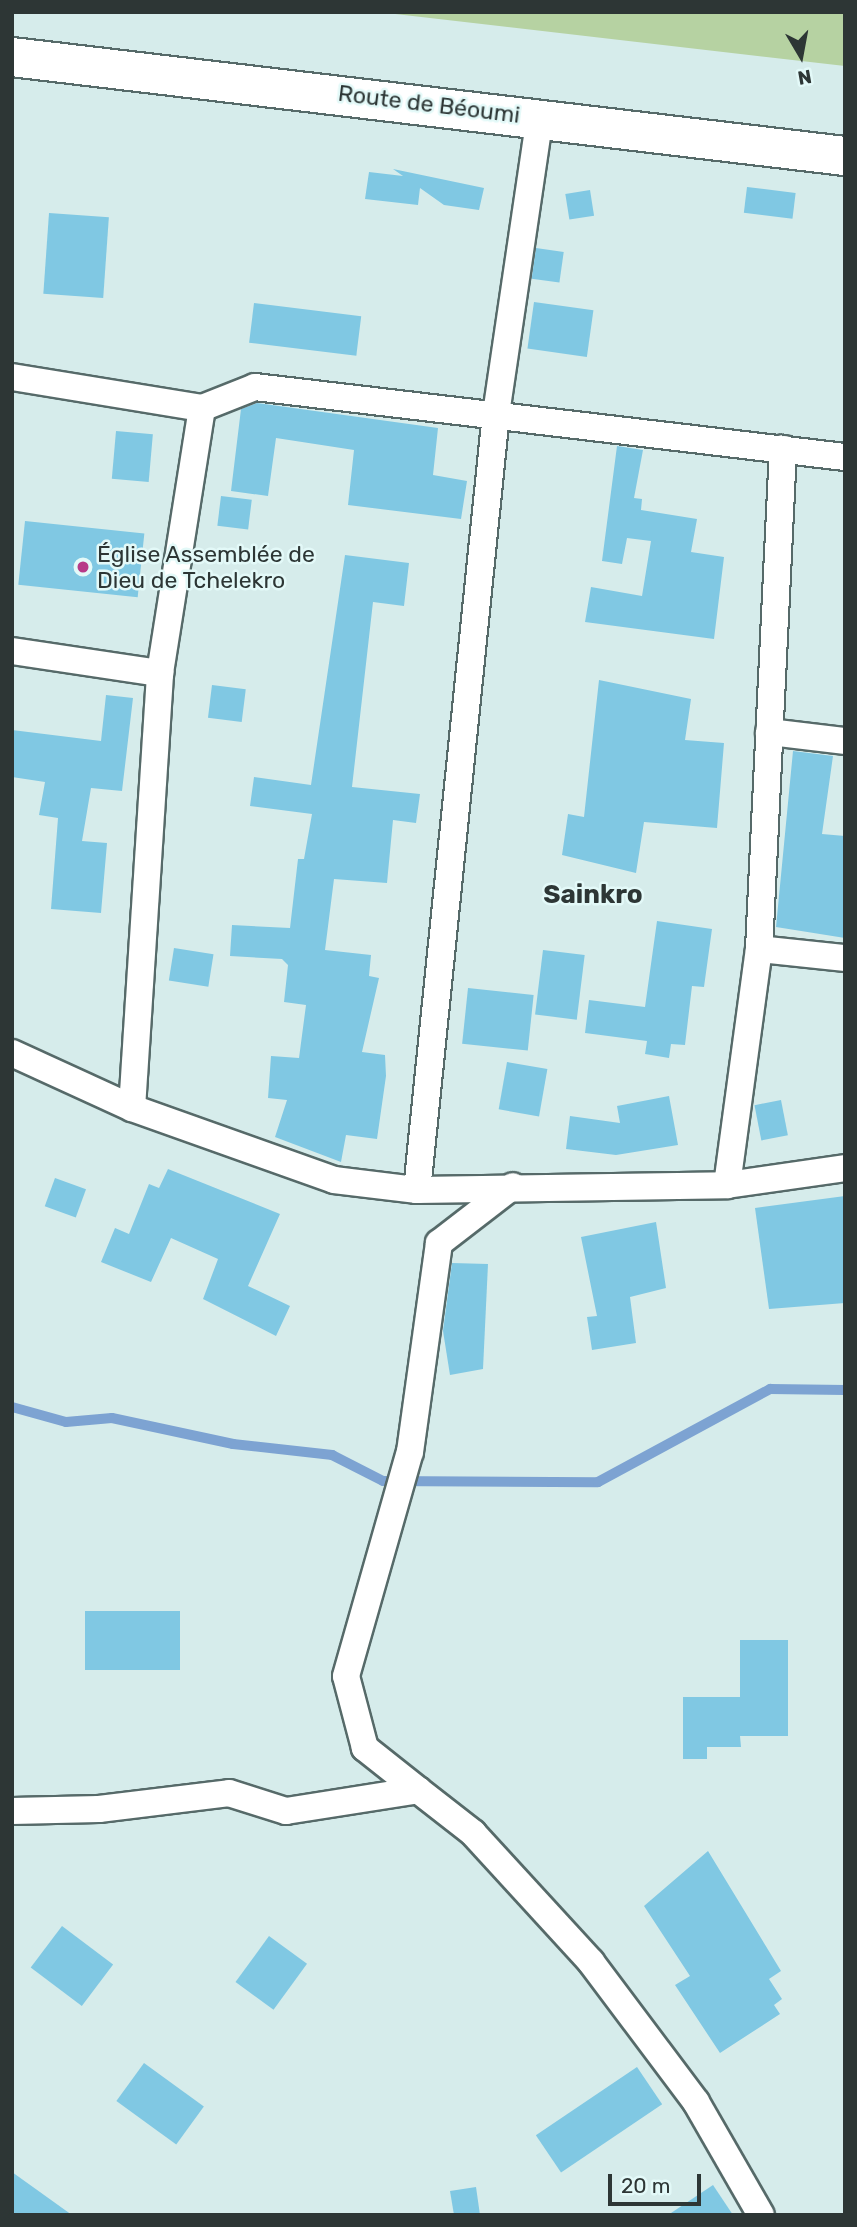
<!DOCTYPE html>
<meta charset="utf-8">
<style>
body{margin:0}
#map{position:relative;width:857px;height:2227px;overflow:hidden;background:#d6eceb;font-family:Rubik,sans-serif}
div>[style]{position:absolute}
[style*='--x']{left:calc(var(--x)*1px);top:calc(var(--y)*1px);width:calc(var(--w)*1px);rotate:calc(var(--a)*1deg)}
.green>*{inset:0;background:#b6d2a2}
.stream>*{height:10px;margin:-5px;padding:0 5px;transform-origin:5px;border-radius:5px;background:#7da3d2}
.building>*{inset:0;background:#80c8e3;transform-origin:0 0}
.roads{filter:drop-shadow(2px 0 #566a69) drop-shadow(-2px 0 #566a69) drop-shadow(0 2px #566a69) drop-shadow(0 -2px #566a69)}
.street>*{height:26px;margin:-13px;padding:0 13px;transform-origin:13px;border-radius:13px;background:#fff}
.primary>*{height:38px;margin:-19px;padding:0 19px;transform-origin:19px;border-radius:19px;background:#fff}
.dots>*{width:19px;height:19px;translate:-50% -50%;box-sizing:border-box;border:4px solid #e3f9f8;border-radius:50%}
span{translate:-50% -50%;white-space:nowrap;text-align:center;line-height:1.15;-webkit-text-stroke:5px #e3f9f8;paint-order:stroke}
.street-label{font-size:23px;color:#2d3635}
.poi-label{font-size:23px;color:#2d3635}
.left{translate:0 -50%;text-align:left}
.quarter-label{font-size:26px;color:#2d3635;font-weight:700}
.frame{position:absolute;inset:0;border:14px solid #2d3635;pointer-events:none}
.north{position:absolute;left:766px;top:21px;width:70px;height:70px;-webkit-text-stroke:5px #e3f9f8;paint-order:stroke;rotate:170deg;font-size:19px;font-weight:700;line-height:28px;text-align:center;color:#2d3635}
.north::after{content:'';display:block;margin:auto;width:24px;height:32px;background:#2d3635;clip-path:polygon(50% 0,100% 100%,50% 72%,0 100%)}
.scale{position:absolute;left:608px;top:2174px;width:93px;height:32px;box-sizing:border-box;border:4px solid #2d3635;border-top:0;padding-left:9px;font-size:21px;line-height:24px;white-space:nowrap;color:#2d3635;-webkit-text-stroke:5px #e3f9f8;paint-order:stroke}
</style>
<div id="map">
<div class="green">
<div style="clip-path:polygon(378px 12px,845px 12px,845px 66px)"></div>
</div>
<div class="stream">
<div style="--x:12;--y:1407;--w:56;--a:15.5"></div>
<div style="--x:66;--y:1422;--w:46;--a:-5"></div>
<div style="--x:112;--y:1418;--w:124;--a:12.1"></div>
<div style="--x:233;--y:1444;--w:100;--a:6.3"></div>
<div style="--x:332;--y:1455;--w:57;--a:27"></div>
<div style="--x:383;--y:1481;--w:215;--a:0.3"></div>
<div style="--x:598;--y:1482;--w:196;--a:-28.4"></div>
<div style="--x:770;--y:1389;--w:75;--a:0.8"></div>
</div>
<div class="building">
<div style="clip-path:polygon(393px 169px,484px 188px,479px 210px,444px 205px,420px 188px,418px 205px,365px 199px,369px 172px,403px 176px)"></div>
<div style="left:747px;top:187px;width:49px;height:26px;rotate:7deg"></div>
<div style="left:590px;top:190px;width:26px;height:25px;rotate:81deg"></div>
<div style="left:49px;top:213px;width:60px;height:81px;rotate:4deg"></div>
<div style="left:536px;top:248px;width:28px;height:31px;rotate:8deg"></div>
<div style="left:534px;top:302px;width:60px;height:47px;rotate:8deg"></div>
<div style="left:254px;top:303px;width:108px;height:40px;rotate:7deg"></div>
<div style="clip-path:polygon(257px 403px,438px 428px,433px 475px,467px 481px,461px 519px,348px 505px,354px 450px,276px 438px,268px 496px,231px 491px,241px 409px)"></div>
<div style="left:116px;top:431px;width:37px;height:48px;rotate:5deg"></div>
<div style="clip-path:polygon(617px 446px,643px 450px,634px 498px,642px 499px,641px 510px,697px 519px,691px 552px,724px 557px,714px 639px,585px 622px,591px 587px,642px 596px,651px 541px,627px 538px,622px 564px,602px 561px)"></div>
<div style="left:221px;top:496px;width:31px;height:30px;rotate:7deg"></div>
<div style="left:25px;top:521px;width:120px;height:64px;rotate:6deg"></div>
<div style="clip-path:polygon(345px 555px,409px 563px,404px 606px,373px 602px,352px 787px,420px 794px,416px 823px,393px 820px,387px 883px,334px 879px,325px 950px,371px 955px,369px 976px,379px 978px,362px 1052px,385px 1055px,386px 1076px,377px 1139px,346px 1135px,341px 1162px,275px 1137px,287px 1100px,268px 1098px,271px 1056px,299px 1058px,306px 1005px,284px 1002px,288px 965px,282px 959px,230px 956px,232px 925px,290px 928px,298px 859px,304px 859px,312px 814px,250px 806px,254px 777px,311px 785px)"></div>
<div style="clip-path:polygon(599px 680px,691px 699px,685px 740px,724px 743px,717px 828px,644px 822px,636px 873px,562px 855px,568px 814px,584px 817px)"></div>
<div style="left:212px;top:685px;width:34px;height:33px;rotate:7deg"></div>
<div style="clip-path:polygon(106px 695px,133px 698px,122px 791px,91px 788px,82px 841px,107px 843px,101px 913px,51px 909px,58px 818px,39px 815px,45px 782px,12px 777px,12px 730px,101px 741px)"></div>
<div style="clip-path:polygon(793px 751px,833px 756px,822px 834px,845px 836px,845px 938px,776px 927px)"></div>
<div style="clip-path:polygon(657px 921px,712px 929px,704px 987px,692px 986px,685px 1045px,671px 1044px,669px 1058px,645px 1054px,647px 1041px,585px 1033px,589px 1000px,645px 1007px)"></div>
<div style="left:174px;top:948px;width:40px;height:33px;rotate:9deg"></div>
<div style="left:543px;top:950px;width:42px;height:65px;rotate:7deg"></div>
<div style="left:468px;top:988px;width:66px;height:56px;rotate:6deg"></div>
<div style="left:507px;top:1062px;width:41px;height:48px;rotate:10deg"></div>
<div style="clip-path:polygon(669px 1096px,678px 1145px,616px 1155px,566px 1149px,570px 1116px,620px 1123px,617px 1106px)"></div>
<div style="left:781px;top:1100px;width:36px;height:27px;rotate:79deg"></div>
<div style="clip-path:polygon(168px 1169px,280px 1214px,248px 1286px,290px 1306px,276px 1336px,203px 1299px,218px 1259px,171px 1238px,151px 1282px,101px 1262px,115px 1228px,129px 1234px,149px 1184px,159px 1188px)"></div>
<div style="left:55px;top:1178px;width:33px;height:30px;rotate:20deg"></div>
<div style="clip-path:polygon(845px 1196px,845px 1303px,769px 1309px,755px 1208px)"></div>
<div style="clip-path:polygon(656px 1222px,666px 1288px,630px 1297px,636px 1343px,592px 1350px,587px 1317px,597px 1316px,581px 1237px)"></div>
<div style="clip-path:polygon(452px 1263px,488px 1264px,483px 1369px,450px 1375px,443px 1331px)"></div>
<div style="left:85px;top:1611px;width:95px;height:59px"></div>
<div style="clip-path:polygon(740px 1640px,788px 1640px,788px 1736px,740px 1736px,741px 1747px,707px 1747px,707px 1759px,683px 1759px,683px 1697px,740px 1697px)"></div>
<div style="clip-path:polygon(708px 1851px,781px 1971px,769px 1979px,782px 1999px,774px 2005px,780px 2014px,720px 2053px,675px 1985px,690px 1976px,644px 1906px)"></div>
<div style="left:62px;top:1926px;width:64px;height:52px;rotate:37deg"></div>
<div style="left:269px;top:1936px;width:47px;height:57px;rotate:36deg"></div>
<div style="left:144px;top:2063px;width:74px;height:47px;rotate:36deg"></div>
<div style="left:637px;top:2067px;width:45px;height:122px;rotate:56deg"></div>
<div style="clip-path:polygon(12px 2172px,72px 2215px,12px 2215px)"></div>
<div style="clip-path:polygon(713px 2185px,733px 2215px,668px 2215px)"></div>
<div style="clip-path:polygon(476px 2187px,480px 2215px,454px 2215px,450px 2191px)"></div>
</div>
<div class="roads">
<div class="street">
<div style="--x:12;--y:377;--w:193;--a:9.3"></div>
<div style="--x:202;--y:408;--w:57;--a:-21.6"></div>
<div style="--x:255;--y:387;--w:594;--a:6.77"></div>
<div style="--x:12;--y:651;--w:150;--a:8.5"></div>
<div style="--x:769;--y:732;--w:77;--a:6.8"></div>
<div style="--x:759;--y:949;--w:86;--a:6"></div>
<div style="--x:12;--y:1053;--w:132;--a:24.6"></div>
<div style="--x:132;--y:1108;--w:214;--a:19.6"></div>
<div style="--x:334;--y:1180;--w:84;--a:6.9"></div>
<div style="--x:417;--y:1190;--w:310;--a:-0.9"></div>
<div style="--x:727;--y:1185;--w:119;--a:-8.2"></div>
<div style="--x:132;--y:1108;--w:436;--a:-86.3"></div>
<div style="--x:160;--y:673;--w:268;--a:-81"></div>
<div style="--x:727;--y:1185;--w:238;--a:-82.3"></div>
<div style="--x:759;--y:949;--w:501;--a:-87.25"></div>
<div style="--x:417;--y:1190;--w:780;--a:-84.19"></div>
<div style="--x:496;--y:414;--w:300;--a:-81.6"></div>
<div style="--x:418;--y:1790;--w:68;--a:-141.6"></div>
<div style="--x:365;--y:1748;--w:74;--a:-104.8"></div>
<div style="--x:346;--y:1676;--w:233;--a:-74.1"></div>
<div style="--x:410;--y:1452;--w:211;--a:-82.1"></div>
<div style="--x:439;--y:1243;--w:93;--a:-37.6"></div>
<div style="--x:12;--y:1811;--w:87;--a:-1.3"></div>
<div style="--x:99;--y:1809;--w:131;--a:-7"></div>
<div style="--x:229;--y:1793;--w:60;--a:17.5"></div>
<div style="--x:286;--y:1811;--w:134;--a:-9"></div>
<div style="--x:418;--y:1790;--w:70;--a:38"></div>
<div style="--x:473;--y:1833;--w:175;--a:47.5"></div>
<div style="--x:591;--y:1962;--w:175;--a:53.1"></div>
<div style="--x:696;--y:2102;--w:130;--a:60.1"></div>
</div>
<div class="primary">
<div style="--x:12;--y:57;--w:839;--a:6.78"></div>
</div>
</div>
<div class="dots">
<div style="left:83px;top:567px;background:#b73a88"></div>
</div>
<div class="street-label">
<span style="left:429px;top:104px;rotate:7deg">Route de Béoumi</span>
</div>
<div class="poi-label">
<span class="left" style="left:97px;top:567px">Église Assemblée de<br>Dieu de Tchelekro</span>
</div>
<div class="quarter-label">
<span style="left:593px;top:895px">Sainkro</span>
</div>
<div class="frame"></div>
<div class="north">N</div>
<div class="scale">20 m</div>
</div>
